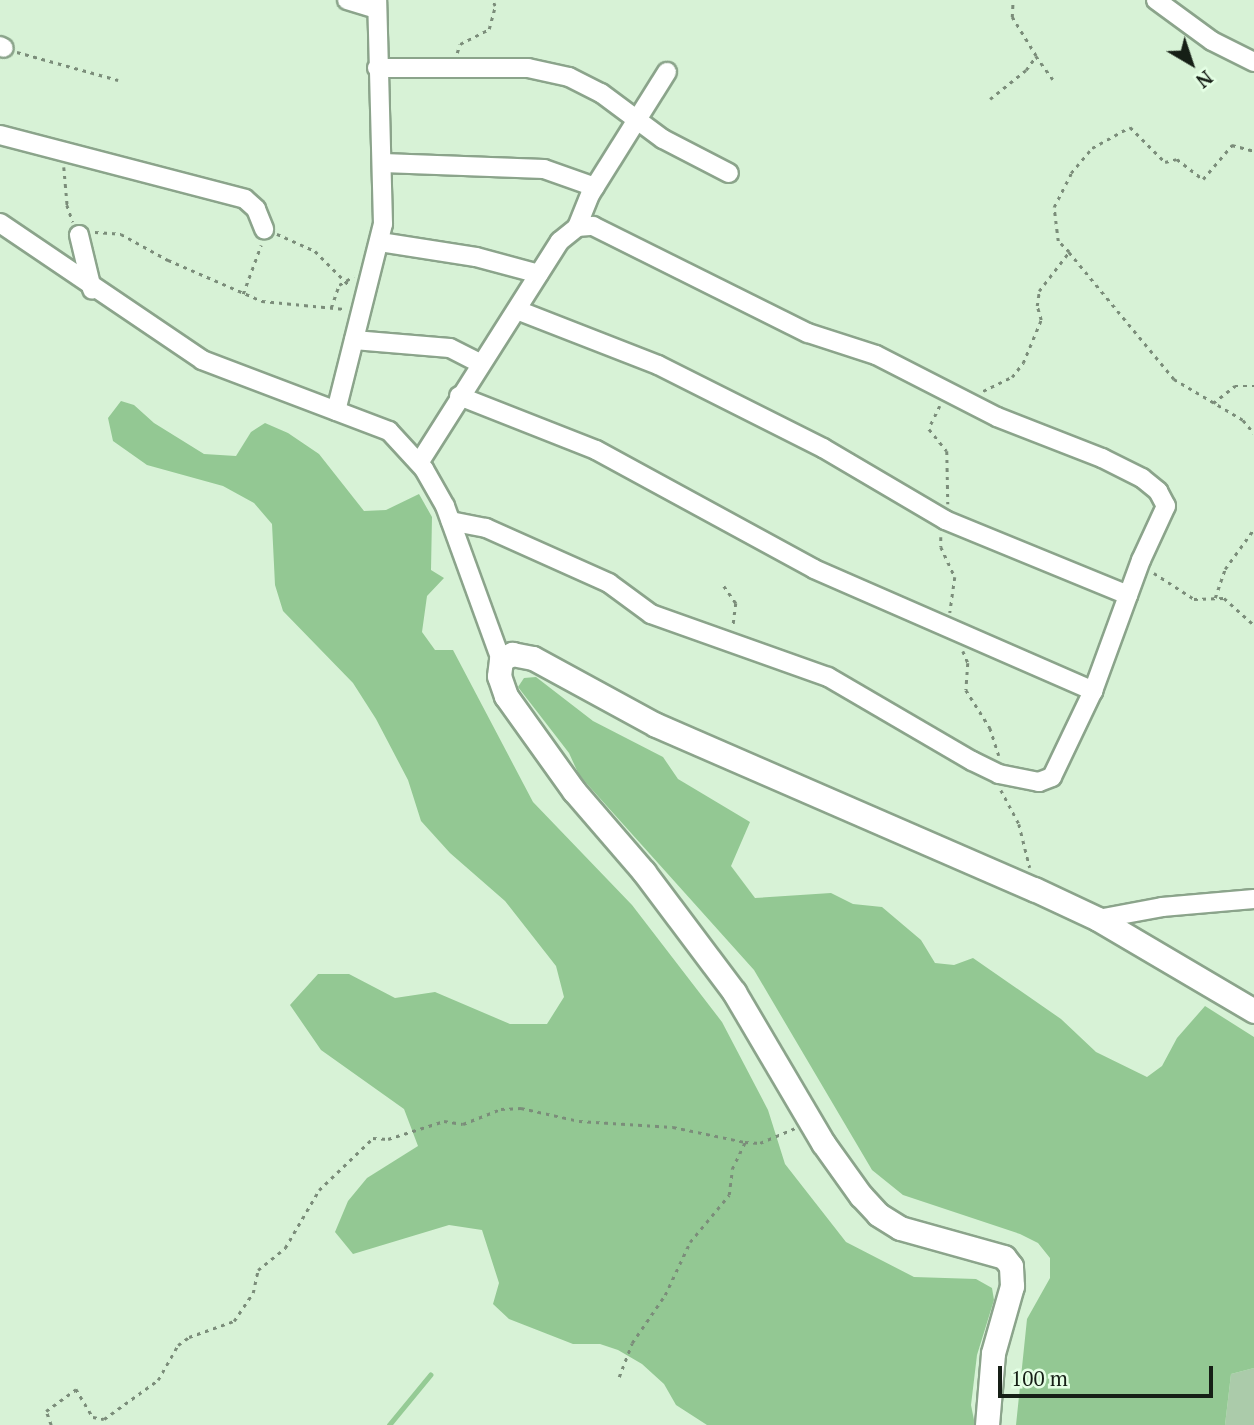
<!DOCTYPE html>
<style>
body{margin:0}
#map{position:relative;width:1254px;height:1425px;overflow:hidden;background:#d7f2d6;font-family:"PT Serif",serif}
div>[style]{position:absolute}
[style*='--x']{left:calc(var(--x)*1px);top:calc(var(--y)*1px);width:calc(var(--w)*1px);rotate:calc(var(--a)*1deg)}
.green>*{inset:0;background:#abcbaa}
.forest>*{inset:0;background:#93c893}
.stream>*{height:4.5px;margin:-2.25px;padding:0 2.25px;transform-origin:2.25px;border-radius:2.25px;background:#95cb95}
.path>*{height:2.5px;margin-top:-1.25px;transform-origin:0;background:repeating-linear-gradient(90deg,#7b8d7a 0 3.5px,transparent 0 8.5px)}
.roads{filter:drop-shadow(2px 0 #8ba48b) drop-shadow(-2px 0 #8ba48b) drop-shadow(0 2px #8ba48b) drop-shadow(0 -2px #8ba48b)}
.minor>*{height:18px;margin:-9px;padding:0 9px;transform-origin:9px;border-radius:9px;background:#fff}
.major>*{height:23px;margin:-11.5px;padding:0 11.5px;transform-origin:11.5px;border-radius:11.5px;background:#fff}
span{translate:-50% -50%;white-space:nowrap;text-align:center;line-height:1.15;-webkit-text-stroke:5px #e4ffe4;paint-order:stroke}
.north{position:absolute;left:1156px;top:28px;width:70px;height:70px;-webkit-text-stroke:5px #e4ffe4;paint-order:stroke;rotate:141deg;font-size:19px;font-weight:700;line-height:28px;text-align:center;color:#161f16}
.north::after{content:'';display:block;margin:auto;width:24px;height:32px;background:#161f16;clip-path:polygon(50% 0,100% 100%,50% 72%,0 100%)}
.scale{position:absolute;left:998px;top:1366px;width:215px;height:32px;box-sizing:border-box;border:4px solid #161f16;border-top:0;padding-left:9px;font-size:21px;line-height:24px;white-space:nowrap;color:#161f16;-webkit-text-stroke:5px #e4ffe4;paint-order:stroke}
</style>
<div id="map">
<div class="green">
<div style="clip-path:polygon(1254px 1368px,1254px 1425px,1225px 1425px,1231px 1374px)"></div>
</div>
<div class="forest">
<div style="clip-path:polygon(121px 401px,134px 405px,154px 423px,204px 454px,236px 456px,251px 432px,265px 423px,288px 433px,319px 454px,364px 511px,386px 510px,419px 494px,432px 517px,431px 570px,444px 578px,427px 596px,422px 632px,435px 650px,453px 650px,533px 802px,632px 905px,722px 1022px,768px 1110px,785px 1164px,846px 1242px,914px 1277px,976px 1279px,992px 1288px,994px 1300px,977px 1355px,971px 1405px,975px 1425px,707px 1425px,676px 1405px,664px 1384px,642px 1364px,618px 1350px,600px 1344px,573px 1344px,509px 1319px,493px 1304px,499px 1283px,482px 1230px,449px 1225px,353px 1254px,335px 1232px,348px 1201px,367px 1178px,418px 1146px,404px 1109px,321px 1050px,290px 1005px,318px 974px,349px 974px,395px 998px,435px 992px,510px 1024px,547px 1024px,564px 997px,556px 966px,505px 901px,450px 853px,421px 821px,408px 780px,376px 719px,353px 683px,283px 611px,275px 585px,272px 524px,254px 503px,223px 486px,147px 465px,113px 441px,108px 418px)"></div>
<div style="clip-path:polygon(536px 677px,593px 721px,663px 757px,678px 779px,750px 822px,731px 866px,755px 898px,831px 893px,853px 904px,882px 907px,921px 940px,935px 963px,954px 965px,973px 958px,1061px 1019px,1096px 1052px,1147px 1077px,1162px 1066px,1177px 1038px,1205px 1006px,1254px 1037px,1254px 1368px,1231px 1374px,1225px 1425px,1016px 1425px,1027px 1319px,1050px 1278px,1050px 1258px,1038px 1243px,1020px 1234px,903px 1195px,872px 1170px,754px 970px,579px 775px,569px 753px,518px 687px,524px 678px)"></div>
</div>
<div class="stream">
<div style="--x:389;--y:1425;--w:65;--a:-50.6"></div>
</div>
<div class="path">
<div style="--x:17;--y:52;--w:105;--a:15.5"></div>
<div style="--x:457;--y:53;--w:9;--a:-72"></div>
<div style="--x:460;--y:44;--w:33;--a:-27"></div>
<div style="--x:489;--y:29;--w:24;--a:-75"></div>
<div style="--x:495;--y:6;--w:7;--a:-117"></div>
<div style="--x:1036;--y:56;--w:29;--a:54"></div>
<div style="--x:990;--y:99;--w:46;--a:-38.9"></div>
<div style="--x:1026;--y:70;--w:17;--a:-54"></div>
<div style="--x:1036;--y:56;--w:46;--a:-121.6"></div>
<div style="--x:1012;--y:17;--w:17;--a:-87"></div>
<div style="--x:64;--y:167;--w:38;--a:85"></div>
<div style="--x:67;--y:205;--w:18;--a:71"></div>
<div style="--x:95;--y:232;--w:26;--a:4"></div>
<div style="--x:121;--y:234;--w:54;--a:29"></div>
<div style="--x:168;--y:260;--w:103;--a:23.6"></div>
<div style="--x:262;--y:301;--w:83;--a:5.5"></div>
<div style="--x:277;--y:234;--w:42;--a:24.1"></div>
<div style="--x:315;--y:251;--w:49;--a:45"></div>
<div style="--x:1069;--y:252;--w:165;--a:50.4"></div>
<div style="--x:1174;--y:379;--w:80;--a:30.7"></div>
<div style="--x:1243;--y:420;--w:17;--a:50"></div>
<div style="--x:243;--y:294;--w:52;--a:-69.8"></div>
<div style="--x:331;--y:308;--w:24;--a:-71"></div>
<div style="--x:339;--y:285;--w:17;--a:-31"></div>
<div style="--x:983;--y:391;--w:32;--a:-26"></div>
<div style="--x:1012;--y:377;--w:18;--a:-52"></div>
<div style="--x:1023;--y:363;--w:47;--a:-67.3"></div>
<div style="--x:1041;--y:320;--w:15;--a:-106"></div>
<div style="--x:1037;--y:306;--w:15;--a:-82"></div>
<div style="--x:1039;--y:291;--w:49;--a:-52.4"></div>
<div style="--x:1069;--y:252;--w:16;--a:-135"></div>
<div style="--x:1058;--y:241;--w:34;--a:-97"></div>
<div style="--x:1054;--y:207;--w:38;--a:-63"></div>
<div style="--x:1071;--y:173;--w:33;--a:-50"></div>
<div style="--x:1092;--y:148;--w:43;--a:-28.9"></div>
<div style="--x:1130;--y:127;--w:49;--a:45"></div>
<div style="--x:1165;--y:162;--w:12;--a:-14"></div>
<div style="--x:1177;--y:159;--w:33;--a:38"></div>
<div style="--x:1203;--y:179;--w:45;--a:-49.5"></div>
<div style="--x:1232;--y:145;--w:23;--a:15"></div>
<div style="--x:1213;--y:403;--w:28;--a:-38"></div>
<div style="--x:1235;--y:386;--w:19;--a:0"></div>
<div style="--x:940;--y:406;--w:25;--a:116"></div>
<div style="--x:929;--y:429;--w:28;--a:51"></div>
<div style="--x:947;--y:451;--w:53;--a:88.9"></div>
<div style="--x:941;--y:537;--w:10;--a:90"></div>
<div style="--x:941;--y:547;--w:33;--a:65"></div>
<div style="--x:955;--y:577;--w:36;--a:98"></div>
<div style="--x:1154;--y:573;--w:48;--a:33"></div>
<div style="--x:1194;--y:599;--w:30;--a:-2"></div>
<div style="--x:1224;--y:598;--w:40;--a:42"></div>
<div style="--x:724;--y:586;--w:21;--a:55"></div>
<div style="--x:736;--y:603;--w:24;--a:97"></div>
<div style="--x:1215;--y:598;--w:31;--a:-71"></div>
<div style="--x:1225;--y:569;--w:49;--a:-54.1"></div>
<div style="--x:963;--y:651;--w:13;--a:67"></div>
<div style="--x:968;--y:663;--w:27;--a:94"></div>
<div style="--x:966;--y:690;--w:45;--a:57.7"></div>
<div style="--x:990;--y:728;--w:29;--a:72"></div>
<div style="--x:1001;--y:790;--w:38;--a:62"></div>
<div style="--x:1019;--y:824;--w:45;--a:76"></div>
<div style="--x:619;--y:1377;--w:36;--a:-69"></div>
<div style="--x:632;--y:1343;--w:58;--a:-55.5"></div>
<div style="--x:665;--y:1295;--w:59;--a:-64.7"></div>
<div style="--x:690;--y:1242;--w:61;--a:-50.3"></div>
<div style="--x:729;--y:1195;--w:26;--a:-83"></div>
<div style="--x:732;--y:1169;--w:30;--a:-64"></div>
<div style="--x:51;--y:1425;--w:15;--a:-110"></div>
<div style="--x:46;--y:1411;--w:37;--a:-36"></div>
<div style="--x:76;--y:1389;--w:33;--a:59"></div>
<div style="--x:93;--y:1417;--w:11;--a:10"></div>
<div style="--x:104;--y:1419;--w:67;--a:-35.8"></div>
<div style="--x:158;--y:1380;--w:40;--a:-60.3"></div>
<div style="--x:178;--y:1345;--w:14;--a:-36"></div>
<div style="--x:189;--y:1337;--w:48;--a:-19.6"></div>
<div style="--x:234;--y:1321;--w:34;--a:-56"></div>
<div style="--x:253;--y:1293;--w:24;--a:-78"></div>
<div style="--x:258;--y:1270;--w:35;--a:-39"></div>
<div style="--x:285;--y:1248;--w:67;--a:-59.6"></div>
<div style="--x:319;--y:1190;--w:75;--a:-43.9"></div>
<div style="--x:373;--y:1138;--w:15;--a:4"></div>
<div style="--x:388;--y:1139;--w:59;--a:-17.8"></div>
<div style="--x:444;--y:1121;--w:19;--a:9"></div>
<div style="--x:463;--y:1124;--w:41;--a:-21.5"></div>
<div style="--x:501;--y:1109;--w:20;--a:-3"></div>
<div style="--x:521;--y:1108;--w:59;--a:12.6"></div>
<div style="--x:579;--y:1121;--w:94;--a:3.7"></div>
<div style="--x:673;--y:1127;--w:74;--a:11.8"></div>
<div style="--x:745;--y:1142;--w:15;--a:4"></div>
<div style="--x:760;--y:1143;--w:38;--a:-23"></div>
</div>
<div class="roads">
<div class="minor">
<div style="--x:347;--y:0;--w:30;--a:17"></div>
<div style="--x:1156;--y:0;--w:69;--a:36.2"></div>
<div style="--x:1212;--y:41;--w:47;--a:26.6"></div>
<div style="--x:0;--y:46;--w:4;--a:27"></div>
<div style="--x:377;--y:68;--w:151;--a:0"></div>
<div style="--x:528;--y:68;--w:42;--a:12.4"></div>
<div style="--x:569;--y:77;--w:36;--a:27"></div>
<div style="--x:601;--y:93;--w:77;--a:36.6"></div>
<div style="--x:663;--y:139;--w:74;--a:27.3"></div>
<div style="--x:0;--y:135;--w:253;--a:14.6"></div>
<div style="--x:245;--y:199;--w:15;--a:42"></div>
<div style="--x:256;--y:209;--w:22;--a:68"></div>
<div style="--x:383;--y:163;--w:161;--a:2.1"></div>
<div style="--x:544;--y:169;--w:54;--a:19.4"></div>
<div style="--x:0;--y:223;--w:244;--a:34.1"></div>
<div style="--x:202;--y:360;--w:200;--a:20.8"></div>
<div style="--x:389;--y:431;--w:52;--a:47.4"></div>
<div style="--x:424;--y:469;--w:43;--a:60.4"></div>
<div style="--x:445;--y:506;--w:164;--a:70"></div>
<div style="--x:577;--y:227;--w:37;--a:-68"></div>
<div style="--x:591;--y:193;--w:143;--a:-57.9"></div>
<div style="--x:79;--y:235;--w:56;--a:76.5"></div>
<div style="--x:380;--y:242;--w:97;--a:8.9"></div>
<div style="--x:476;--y:257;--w:65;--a:15.1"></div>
<div style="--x:517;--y:310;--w:151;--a:21.3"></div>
<div style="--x:658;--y:365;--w:185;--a:26.7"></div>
<div style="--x:823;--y:448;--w:142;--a:30.5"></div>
<div style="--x:945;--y:520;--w:198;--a:22.3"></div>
<div style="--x:354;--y:340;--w:96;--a:4.8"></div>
<div style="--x:450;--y:348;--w:35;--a:27"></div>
<div style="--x:459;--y:396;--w:147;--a:21.5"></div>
<div style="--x:596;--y:450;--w:248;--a:28.6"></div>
<div style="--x:814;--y:569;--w:305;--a:23.6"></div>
<div style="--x:336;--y:411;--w:193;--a:-75.9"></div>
<div style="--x:383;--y:224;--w:224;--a:-91.5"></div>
<div style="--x:419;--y:463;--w:263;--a:-57.6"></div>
<div style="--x:560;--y:241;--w:22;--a:-39"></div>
<div style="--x:577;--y:227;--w:16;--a:-4"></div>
<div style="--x:593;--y:226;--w:240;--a:26.5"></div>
<div style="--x:808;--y:333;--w:71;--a:17.9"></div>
<div style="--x:876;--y:355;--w:136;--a:27.1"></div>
<div style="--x:997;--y:417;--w:113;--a:21.3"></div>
<div style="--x:1102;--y:458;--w:45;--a:26.6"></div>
<div style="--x:1142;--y:478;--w:21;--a:39"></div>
<div style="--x:1158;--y:491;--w:17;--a:62"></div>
<div style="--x:1166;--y:506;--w:60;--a:114.8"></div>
<div style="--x:1141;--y:560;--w:140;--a:110.1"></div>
<div style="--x:1093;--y:691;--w:95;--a:115.5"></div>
<div style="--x:1052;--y:777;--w:14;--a:159"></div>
<div style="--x:1039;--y:782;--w:41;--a:-168.7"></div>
<div style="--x:999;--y:774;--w:30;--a:-154"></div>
<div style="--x:972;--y:761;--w:167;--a:-149.7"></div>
<div style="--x:828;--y:677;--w:188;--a:-160.4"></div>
<div style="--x:651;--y:614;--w:52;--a:-143.6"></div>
<div style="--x:609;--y:583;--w:135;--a:-155.9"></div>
<div style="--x:486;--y:528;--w:36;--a:-169"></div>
<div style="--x:1098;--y:919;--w:65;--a:-10.6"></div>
<div style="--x:1162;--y:907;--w:92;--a:-5"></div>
</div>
<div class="major">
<div style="--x:987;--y:1425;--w:72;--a:-85.2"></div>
<div style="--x:993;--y:1353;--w:70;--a:-74.2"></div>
<div style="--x:1012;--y:1286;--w:20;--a:-93"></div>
<div style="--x:1011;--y:1266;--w:11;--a:-128"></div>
<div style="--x:1004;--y:1257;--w:108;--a:-164.4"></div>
<div style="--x:900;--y:1228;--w:26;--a:-148"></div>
<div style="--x:878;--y:1214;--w:25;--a:-133"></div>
<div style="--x:861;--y:1196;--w:65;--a:-125.6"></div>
<div style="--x:823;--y:1143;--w:175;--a:-120.5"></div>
<div style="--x:734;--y:992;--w:150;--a:-126.9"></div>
<div style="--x:644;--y:872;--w:107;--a:-130.8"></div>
<div style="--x:574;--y:791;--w:117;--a:-125.6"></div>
<div style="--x:506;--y:696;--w:21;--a:-109"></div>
<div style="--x:499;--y:676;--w:16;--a:-83"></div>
<div style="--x:501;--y:660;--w:13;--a:-29"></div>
<div style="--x:512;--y:654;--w:21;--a:11"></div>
<div style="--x:533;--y:658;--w:140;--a:28.6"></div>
<div style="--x:656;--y:725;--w:412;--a:23.5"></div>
<div style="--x:1034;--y:889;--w:71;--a:25.1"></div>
<div style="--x:1098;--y:919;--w:181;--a:30.5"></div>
</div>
</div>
<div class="north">N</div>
<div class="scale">100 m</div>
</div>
